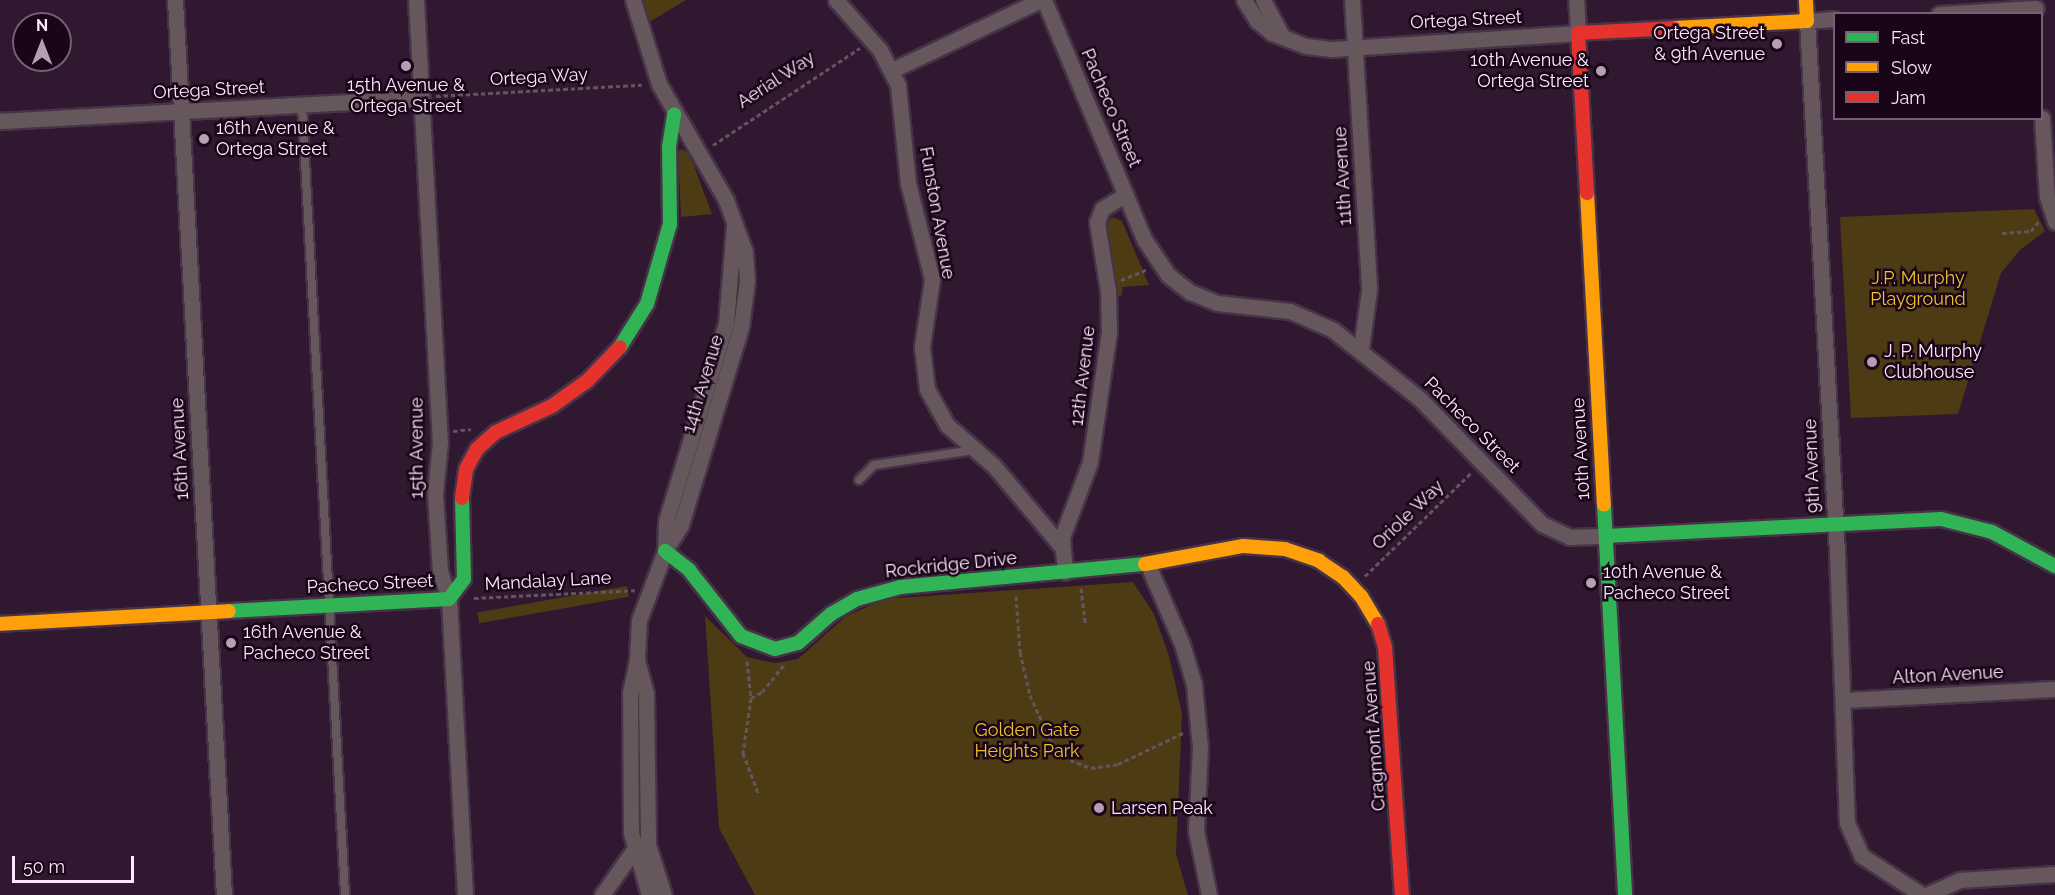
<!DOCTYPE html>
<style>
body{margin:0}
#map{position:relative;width:2055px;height:895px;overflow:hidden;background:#301830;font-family:Raleway,sans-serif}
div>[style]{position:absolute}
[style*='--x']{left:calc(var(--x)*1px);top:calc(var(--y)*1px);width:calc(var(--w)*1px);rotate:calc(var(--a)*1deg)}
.green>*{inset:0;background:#4d3b13;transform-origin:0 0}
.path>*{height:3px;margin-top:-1.5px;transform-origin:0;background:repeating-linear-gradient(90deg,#64545e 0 4.5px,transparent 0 7.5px)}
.roads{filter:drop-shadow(2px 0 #473347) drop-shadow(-2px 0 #473347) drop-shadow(0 2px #473347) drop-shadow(0 -2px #473347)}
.lane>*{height:8px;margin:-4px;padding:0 4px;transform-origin:4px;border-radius:4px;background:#66575c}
.street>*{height:15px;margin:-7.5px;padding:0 7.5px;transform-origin:7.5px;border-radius:7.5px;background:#66575c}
.fast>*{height:14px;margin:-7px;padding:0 7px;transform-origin:7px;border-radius:7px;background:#30b455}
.slow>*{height:14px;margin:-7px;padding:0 7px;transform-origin:7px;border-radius:7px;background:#ff9f0a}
.jam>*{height:14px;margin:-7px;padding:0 7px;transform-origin:7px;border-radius:7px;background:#e5322d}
.dots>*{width:16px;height:16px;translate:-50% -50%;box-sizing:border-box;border:3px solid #180517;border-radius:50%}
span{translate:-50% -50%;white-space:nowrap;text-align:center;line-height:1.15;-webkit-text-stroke:5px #180517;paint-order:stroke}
.street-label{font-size:18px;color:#fee7fc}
.poi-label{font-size:18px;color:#fee7fc}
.right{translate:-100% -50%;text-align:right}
.left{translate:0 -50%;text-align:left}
.park-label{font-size:18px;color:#f0c02f}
.legend{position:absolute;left:1833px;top:12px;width:210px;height:108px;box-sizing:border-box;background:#180517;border:2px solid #745f73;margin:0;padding:8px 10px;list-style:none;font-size:18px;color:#fee7fc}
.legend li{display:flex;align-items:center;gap:12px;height:30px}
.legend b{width:30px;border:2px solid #745f73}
.north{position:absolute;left:12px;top:12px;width:60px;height:60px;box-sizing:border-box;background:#180517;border:2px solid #745f73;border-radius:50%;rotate:0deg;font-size:16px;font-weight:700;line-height:24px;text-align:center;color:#fee7fc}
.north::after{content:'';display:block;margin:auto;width:21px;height:27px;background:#b69fb5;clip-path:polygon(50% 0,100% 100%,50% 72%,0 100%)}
.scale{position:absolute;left:12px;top:856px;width:122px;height:27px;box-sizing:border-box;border:3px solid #fee7fc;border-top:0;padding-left:8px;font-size:18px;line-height:21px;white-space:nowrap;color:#fee7fc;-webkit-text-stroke:4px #180517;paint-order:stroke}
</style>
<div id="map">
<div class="green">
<div style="clip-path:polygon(639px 0,686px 0,646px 24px)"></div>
<div style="clip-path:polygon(682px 149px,690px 155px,712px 214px,681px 217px,678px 151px)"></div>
<div style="clip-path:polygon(2034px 209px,2045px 231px,2020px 250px,2001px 273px,1958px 414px,1851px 418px,1840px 217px)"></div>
<div style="clip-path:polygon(1112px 217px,1122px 221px,1149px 285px,1123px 287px,1121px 296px,1117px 297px,1104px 227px)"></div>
<div style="clip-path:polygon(1133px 582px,1154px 614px,1169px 656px,1182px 714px,1176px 854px,1188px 895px,755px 895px,719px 828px,705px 616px,747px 657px,775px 663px,798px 659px,845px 617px,884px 599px)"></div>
<div style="left:627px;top:586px;width:11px;height:152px;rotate:80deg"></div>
</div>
<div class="path">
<div style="--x:436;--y:96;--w:206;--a:-3.1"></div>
<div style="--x:713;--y:145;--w:176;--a:-33.4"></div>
<div style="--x:2002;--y:233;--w:29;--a:-4"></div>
<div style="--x:2031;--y:231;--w:13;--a:-51"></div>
<div style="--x:1121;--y:280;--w:29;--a:-22"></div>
<div style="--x:453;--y:431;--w:18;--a:-6"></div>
<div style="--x:1365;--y:576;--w:149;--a:-44.2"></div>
<div style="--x:1081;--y:588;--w:35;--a:83"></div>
<div style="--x:1016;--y:596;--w:56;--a:85.9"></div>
<div style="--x:1020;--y:652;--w:44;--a:76.9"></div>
<div style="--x:1030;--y:695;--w:49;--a:66"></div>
<div style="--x:1050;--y:740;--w:28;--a:45"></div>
<div style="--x:1070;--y:760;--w:22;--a:21"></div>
<div style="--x:1091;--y:768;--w:27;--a:-8"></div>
<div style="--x:1118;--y:764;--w:74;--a:-25.5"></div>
<div style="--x:474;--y:598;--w:161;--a:-2.8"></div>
<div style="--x:747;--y:661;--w:37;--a:84"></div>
<div style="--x:751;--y:698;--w:56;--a:98.3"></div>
<div style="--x:743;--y:753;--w:43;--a:69.4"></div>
<div style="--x:751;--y:698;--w:13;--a:-29"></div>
<div style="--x:762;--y:692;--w:36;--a:-51"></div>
</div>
<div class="roads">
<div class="lane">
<div style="--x:302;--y:105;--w:791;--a:86.88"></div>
<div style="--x:859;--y:480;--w:21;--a:-45"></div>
<div style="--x:874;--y:465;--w:101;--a:-8.5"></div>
</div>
<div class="street">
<div style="--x:175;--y:0;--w:896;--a:86.87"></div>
<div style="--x:416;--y:0;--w:443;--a:86.9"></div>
<div style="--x:440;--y:442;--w:52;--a:95.5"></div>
<div style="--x:435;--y:494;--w:77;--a:86.3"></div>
<div style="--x:440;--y:571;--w:29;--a:72"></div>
<div style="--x:449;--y:599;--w:296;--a:86.9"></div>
<div style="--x:633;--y:0;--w:88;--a:72.8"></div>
<div style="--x:659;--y:84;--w:134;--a:60"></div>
<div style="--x:726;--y:200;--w:55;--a:69.9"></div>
<div style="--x:745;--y:252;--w:29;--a:86"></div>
<div style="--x:747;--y:281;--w:46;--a:97.4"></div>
<div style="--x:741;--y:327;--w:207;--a:106.9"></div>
<div style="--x:681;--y:525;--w:31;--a:122"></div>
<div style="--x:665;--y:551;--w:74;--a:110.6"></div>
<div style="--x:639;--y:620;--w:40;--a:92.9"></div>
<div style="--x:637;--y:660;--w:33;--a:102"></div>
<div style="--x:630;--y:692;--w:141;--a:89.6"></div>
<div style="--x:631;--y:833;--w:65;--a:73.8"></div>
<div style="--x:836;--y:0;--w:67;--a:48.7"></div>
<div style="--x:880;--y:50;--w:39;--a:63"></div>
<div style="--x:898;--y:85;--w:99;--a:84.2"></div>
<div style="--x:908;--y:183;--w:99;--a:76"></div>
<div style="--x:932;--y:279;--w:69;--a:98.4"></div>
<div style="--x:922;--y:347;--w:42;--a:83.2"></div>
<div style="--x:927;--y:389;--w:41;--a:60.9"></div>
<div style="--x:947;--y:425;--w:62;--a:41.1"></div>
<div style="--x:994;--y:466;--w:104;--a:50.1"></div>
<div style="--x:1044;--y:0;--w:259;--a:67.3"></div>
<div style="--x:1144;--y:239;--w:43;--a:56.3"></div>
<div style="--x:1168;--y:275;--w:28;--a:38"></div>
<div style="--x:1190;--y:292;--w:29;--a:22"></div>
<div style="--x:1217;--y:303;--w:73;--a:6.3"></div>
<div style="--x:1290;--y:311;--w:47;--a:23.8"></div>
<div style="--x:1333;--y:330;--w:111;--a:38.4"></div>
<div style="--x:1420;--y:399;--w:175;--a:45.7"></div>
<div style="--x:1542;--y:524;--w:31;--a:25"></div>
<div style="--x:1570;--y:537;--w:36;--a:-2"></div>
<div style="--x:1244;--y:0;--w:25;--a:58"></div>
<div style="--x:1257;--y:21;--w:19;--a:39"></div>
<div style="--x:1272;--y:33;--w:36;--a:21"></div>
<div style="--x:1306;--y:46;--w:26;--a:7"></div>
<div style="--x:1332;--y:49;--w:247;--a:-3.7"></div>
<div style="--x:1578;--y:33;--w:33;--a:-93"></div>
<div style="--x:1263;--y:0;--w:41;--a:62.2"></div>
<div style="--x:1352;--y:0;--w:290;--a:86.6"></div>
<div style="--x:1369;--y:290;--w:60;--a:97.7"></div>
<div style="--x:1939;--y:14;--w:97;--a:-3.5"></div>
<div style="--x:1834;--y:19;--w:27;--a:176"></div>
<div style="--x:1807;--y:21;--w:533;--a:86.77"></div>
<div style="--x:1837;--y:553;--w:270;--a:87.9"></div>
<div style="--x:1847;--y:823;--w:36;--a:66"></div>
<div style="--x:1862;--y:856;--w:72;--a:33"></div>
<div style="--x:892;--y:70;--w:165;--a:-25.2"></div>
<div style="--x:2042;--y:118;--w:79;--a:86.4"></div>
<div style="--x:2047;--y:197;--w:26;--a:72"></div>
<div style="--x:0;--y:121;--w:422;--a:-3.1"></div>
<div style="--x:665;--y:551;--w:30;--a:-88"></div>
<div style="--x:666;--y:521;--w:206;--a:-73.1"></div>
<div style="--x:726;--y:324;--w:100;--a:-85.4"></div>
<div style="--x:1148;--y:565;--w:86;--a:66.7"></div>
<div style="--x:1182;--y:644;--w:42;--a:73.3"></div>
<div style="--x:1194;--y:684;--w:63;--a:84.6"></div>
<div style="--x:1200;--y:747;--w:84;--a:92.7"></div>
<div style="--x:1196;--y:831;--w:65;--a:78.5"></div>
<div style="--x:1065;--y:572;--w:35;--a:-95"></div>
<div style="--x:1062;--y:537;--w:80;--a:-69.5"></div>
<div style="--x:1090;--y:462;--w:132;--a:-81.7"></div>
<div style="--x:1109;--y:331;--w:40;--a:-91.4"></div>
<div style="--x:1108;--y:291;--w:70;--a:-99.1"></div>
<div style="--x:1097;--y:222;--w:14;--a:-69"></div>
<div style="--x:1102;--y:209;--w:28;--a:-32"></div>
<div style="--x:637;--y:660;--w:35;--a:75"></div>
<div style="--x:646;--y:694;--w:151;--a:89.2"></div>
<div style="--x:648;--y:845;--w:52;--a:72.3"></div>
<div style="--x:1843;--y:700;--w:212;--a:-3"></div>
<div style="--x:602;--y:895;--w:54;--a:-54.8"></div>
<div style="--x:1926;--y:895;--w:36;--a:-24"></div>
<div style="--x:1959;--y:880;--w:96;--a:-3.6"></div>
</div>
<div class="fast">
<div style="--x:620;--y:347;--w:51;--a:-57.9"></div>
<div style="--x:647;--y:304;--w:83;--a:-74"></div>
<div style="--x:670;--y:224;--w:77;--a:-90.7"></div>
<div style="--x:669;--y:147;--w:33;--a:-81"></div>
<div style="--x:1604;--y:505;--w:391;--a:86.9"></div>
<div style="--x:1606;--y:536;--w:335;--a:-2.9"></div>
<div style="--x:1941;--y:519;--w:53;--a:14.3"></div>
<div style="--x:1992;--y:532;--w:72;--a:28.4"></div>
<div style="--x:665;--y:551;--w:31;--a:38"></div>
<div style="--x:689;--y:570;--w:84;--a:51.8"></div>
<div style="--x:741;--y:636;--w:36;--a:21"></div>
<div style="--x:775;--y:649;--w:24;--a:-15"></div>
<div style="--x:798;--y:643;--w:44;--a:-41.3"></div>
<div style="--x:831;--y:614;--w:30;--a:-30"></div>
<div style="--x:857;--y:599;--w:45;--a:-15.6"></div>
<div style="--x:900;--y:587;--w:246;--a:-5.4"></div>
<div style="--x:229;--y:611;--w:220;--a:-3.1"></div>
<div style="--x:449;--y:599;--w:25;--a:-53"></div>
<div style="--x:464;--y:579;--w:81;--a:-91.4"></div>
</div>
<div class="slow">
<div style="--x:1673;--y:28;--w:134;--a:-3"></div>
<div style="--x:1807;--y:21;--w:21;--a:-93"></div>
<div style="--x:1587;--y:193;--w:312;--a:86.9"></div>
<div style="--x:1145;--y:564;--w:100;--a:-10.4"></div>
<div style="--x:1243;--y:546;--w:42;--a:4.1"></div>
<div style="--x:1285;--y:549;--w:36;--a:19"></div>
<div style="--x:1319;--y:561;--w:29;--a:34"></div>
<div style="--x:1343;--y:577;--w:26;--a:47"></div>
<div style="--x:1361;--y:596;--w:33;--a:59"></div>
<div style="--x:0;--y:624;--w:229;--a:-3.2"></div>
</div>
<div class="jam">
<div style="--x:1587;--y:193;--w:160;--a:-93.2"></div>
<div style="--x:1578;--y:33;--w:95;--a:-3"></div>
<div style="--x:462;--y:498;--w:29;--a:-82"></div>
<div style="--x:466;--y:469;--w:23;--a:-61"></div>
<div style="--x:477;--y:449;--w:25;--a:-42"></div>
<div style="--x:496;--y:432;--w:62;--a:-24.9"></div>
<div style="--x:552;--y:406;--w:43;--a:-35.5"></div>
<div style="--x:587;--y:381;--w:47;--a:-45.9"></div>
<div style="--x:1378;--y:624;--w:24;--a:73"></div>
<div style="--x:1385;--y:647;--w:249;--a:86.1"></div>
</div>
</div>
<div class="dots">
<div style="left:1777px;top:44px;background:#b69fb5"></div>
<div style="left:406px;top:66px;background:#b69fb5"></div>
<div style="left:1601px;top:71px;background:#b69fb5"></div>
<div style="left:204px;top:139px;background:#b69fb5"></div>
<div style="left:1872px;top:362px;background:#b69fb5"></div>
<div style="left:1591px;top:583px;background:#b69fb5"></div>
<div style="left:231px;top:643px;background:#b69fb5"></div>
<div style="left:1099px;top:808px;background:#b69fb5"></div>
</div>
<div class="street-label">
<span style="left:1466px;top:20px;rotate:-3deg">Ortega Street</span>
<span style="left:539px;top:77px;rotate:-3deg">Ortega Way</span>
<span style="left:776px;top:80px;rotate:-33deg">Aerial Way</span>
<span style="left:209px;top:90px;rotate:-3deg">Ortega Street</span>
<span style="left:1111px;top:108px;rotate:67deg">Pacheco Street</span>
<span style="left:1343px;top:176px;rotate:-93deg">11th Avenue</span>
<span style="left:937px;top:213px;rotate:80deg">Funston Avenue</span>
<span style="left:1083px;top:376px;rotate:-83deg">12th Avenue</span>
<span style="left:703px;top:384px;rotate:-73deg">14th Avenue</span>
<span style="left:1472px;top:425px;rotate:45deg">Pacheco Street</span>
<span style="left:417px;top:448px;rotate:-90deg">15th Avenue</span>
<span style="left:180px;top:449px;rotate:-93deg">16th Avenue</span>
<span style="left:1581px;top:449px;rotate:-93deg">10th Avenue</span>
<span style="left:1812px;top:466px;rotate:-92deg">9th Avenue</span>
<span style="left:1408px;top:515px;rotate:-44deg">Oriole Way</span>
<span style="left:951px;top:565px;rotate:-6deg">Rockridge Drive</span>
<span style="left:548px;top:581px;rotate:-3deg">Mandalay Lane</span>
<span style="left:370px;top:584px;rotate:-3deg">Pacheco Street</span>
<span style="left:1948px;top:675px;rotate:-3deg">Alton Avenue</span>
<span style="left:1374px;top:736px;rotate:-94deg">Cragmont Avenue</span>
</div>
<div class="poi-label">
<span class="right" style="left:1765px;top:44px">Ortega Street<br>&amp; 9th Avenue</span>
<span class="right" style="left:1589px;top:71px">10th Avenue &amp;<br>Ortega Street</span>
<span style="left:406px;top:96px">15th Avenue &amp;<br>Ortega Street</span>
<span class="left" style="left:216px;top:139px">16th Avenue &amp;<br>Ortega Street</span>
<span class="left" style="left:1884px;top:362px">J. P. Murphy<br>Clubhouse</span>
<span class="left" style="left:1603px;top:583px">10th Avenue &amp;<br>Pacheco Street</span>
<span class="left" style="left:243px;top:643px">16th Avenue &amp;<br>Pacheco Street</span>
<span class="left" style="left:1111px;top:808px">Larsen Peak</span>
</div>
<div class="park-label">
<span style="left:1918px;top:289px">J.P. Murphy<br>Playground</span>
<span style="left:1027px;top:741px">Golden Gate<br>Heights Park</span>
</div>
<ul class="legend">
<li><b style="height:8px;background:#30b455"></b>Fast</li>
<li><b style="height:8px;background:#ff9f0a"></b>Slow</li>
<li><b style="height:8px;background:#e5322d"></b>Jam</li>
</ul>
<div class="north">N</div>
<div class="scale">50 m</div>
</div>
